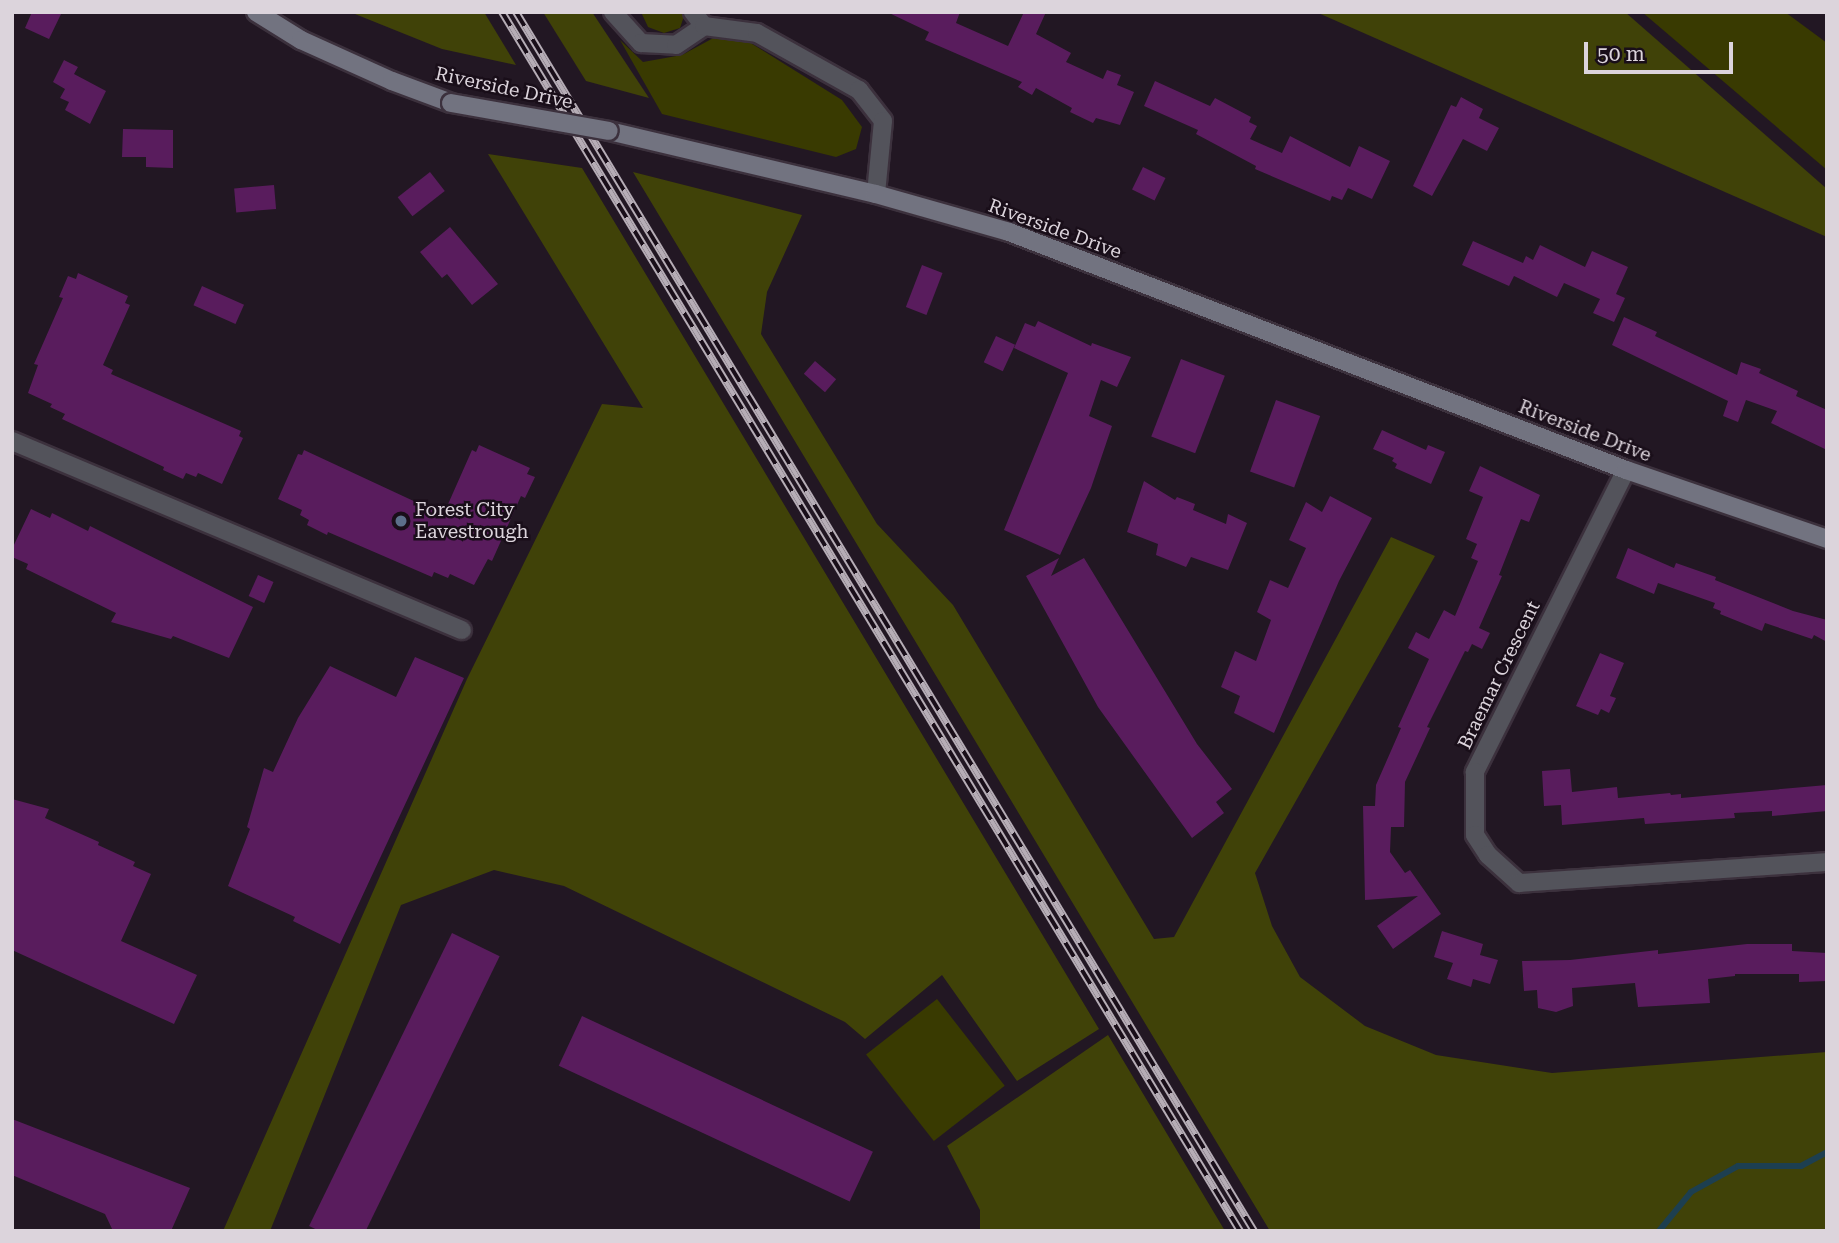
<!DOCTYPE html>
<style>
body{margin:0}
#map{position:relative;width:1839px;height:1243px;overflow:hidden;background:#221723;font-family:"Roboto Serif",serif}
div>[style]{position:absolute}
[style*='--x']{left:calc(var(--x)*1px);top:calc(var(--y)*1px);width:calc(var(--w)*1px);rotate:calc(var(--a)*1deg)}
.green>*{inset:0;background:#393a01;transform-origin:0 0}
.forest>*{inset:0;background:#404208}
.stream>*{height:6px;margin:-3px;padding:0 3px;transform-origin:3px;border-radius:3px;background:#1d3f50}
.building>*{inset:0;background:#591c5d;transform-origin:0 0}
.roads{filter:drop-shadow(2px 0 #3c313d) drop-shadow(-2px 0 #3c313d) drop-shadow(0 2px #3c313d) drop-shadow(0 -2px #3c313d)}
.street>*{height:18px;margin:-9px;padding:0 9px;transform-origin:9px;border-radius:9px;background:#53535b}
.secondary>*{height:18px;margin:-9px;padding:0 9px;transform-origin:9px;border-radius:9px;background:#727380}
.rail>*{height:8px;margin-top:-4px;transform-origin:0;background:repeating-linear-gradient(90deg,#190e19 0 16px,#b6adb6 0 32px);box-sizing:border-box;border-block:2px solid #b6adb6}
.bridges{filter:drop-shadow(2px 0 #3c313d) drop-shadow(-2px 0 #3c313d) drop-shadow(0 2px #3c313d) drop-shadow(0 -2px #3c313d)}
.secondary-bridge>*{height:18px;margin:-9px;padding:0 9px;transform-origin:9px;border-radius:9px;background:#727380}
.dots>*{width:19px;height:19px;translate:-50% -50%;box-sizing:border-box;border:4px solid #190e19;border-radius:50%}
span{translate:-50% -50%;white-space:nowrap;text-align:center;line-height:1.15;-webkit-text-stroke:5px #190e19;paint-order:stroke}
.street-label{font-size:19px;color:#dcd4dc}
.poi-label{font-size:19px;color:#dcd4dc}
.left{translate:0 -50%;text-align:left}
.frame{position:absolute;inset:0;border:14px solid #dcd4dc;pointer-events:none}
.scale{position:absolute;left:1584px;top:42px;width:149px;height:32px;box-sizing:border-box;border:4px solid #dcd4dc;border-top:0;padding-left:9px;font-size:21px;line-height:24px;white-space:nowrap;color:#dcd4dc;-webkit-text-stroke:5px #190e19;paint-order:stroke}
</style>
<div id="map">
<div class="green">
<div style="clip-path:polygon(641px 12px,680px 12px,684px 16px,680px 28px,664px 33px,648px 27px)"></div>
<div style="clip-path:polygon(1642px 12px,1785px 12px,1827px 43px,1827px 170px)"></div>
<div style="clip-path:polygon(717px 36px,749px 42px,842px 100px,862px 127px,856px 149px,836px 157px,662px 114px,620px 40px,643px 62px,682px 55px)"></div>
<div style="left:937px;top:999px;width:110px;height:90px;rotate:52deg"></div>
</div>
<div class="forest">
<div style="clip-path:polygon(350px 12px,484px 12px,516px 65px,442px 49px)"></div>
<div style="clip-path:polygon(543px 12px,592px 12px,649px 98px,586px 81px)"></div>
<div style="clip-path:polygon(1316px 12px,1625px 12px,1827px 189px,1827px 237px)"></div>
<div style="clip-path:polygon(488px 154px,582px 168px,1099px 1029px,1017px 1081px,942px 975px,865px 1039px,845px 1022px,564px 886px,494px 870px,401px 905px,270px 1231px,223px 1231px,467px 679px,602px 404px,643px 408px)"></div>
<div style="clip-path:polygon(633px 172px,802px 215px,767px 292px,761px 334px,877px 524px,953px 605px,1154px 939px,1174px 937px,1391px 537px,1435px 556px,1255px 873px,1272px 926px,1300px 977px,1365px 1026px,1436px 1055px,1552px 1073px,1827px 1052px,1827px 1231px,1270px 1231px)"></div>
<div style="clip-path:polygon(1108px 1035px,1225px 1231px,980px 1231px,980px 1210px,947px 1146px)"></div>
</div>
<div class="stream">
<div style="--x:1659;--y:1231;--w:50;--a:-50.6"></div>
<div style="--x:1691;--y:1192;--w:54;--a:-29"></div>
<div style="--x:1738;--y:1166;--w:63;--a:0"></div>
<div style="--x:1801;--y:1166;--w:30;--a:-28"></div>
</div>
<div class="building">
<div style="clip-path:polygon(32px 12px,62px 12px,49px 39px,25px 28px)"></div>
<div style="clip-path:polygon(887px 12px,960px 12px,956px 23px,1008px 46px,1024px 12px,1046px 12px,1036px 34px,1071px 53px,1066px 62px,1103px 79px,1107px 70px,1121px 75px,1117px 85px,1134px 92px,1120px 125px,1096px 118px,1093px 123px,1070px 112px,1072px 108px,1036px 88px,1032px 95px,1018px 87px,1022px 82px,925px 40px,929px 32px)"></div>
<div style="clip-path:polygon(64px 60px,78px 67px,74px 74px,106px 91px,90px 124px,65px 110px,69px 102px,60px 98px,65px 89px,53px 82px)"></div>
<div style="clip-path:polygon(1155px 81px,1210px 106px,1215px 98px,1251px 117px,1249px 122px,1257px 126px,1250px 139px,1282px 153px,1290px 136px,1350px 167px,1359px 146px,1390px 161px,1372px 199px,1348px 188px,1342px 200px,1332px 196px,1330px 201px,1255px 169px,1256px 166px,1196px 134px,1198px 130px,1144px 106px)"></div>
<div style="clip-path:polygon(1461px 97px,1483px 109px,1479px 118px,1499px 128px,1487px 151px,1463px 139px,1432px 196px,1413px 186px,1451px 105px,1456px 107px)"></div>
<div style="clip-path:polygon(123px 129px,173px 130px,173px 168px,146px 167px,146px 157px,122px 157px)"></div>
<div style="left:1143px;top:167px;width:25px;height:25px;rotate:26deg"></div>
<div style="left:430px;top:172px;width:24px;height:41px;rotate:52deg"></div>
<div style="left:274px;top:185px;width:24px;height:40px;rotate:85deg"></div>
<div style="clip-path:polygon(450px 227px,498px 284px,472px 305px,447px 274px,442px 278px,420px 252px)"></div>
<div style="clip-path:polygon(1473px 241px,1523px 263px,1526px 256px,1533px 260px,1540px 245px,1585px 267px,1592px 251px,1628px 267px,1616px 294px,1625px 298px,1614px 322px,1593px 313px,1600px 299px,1564px 283px,1557px 297px,1514px 276px,1509px 286px,1462px 265px)"></div>
<div style="left:922px;top:265px;width:22px;height:45px;rotate:21deg"></div>
<div style="clip-path:polygon(78px 273px,128px 296px,125px 303px,130px 305px,103px 365px,113px 370px,111px 374px,241px 431px,239px 436px,243px 438px,222px 484px,198px 473px,196px 477px,186px 473px,183px 479px,163px 470px,164px 467px,62px 419px,65px 414px,50px 407px,52px 404px,28px 393px,38px 365px,34px 364px,63px 298px,59px 297px,68px 276px,76px 279px)"></div>
<div style="left:202px;top:286px;width:46px;height:21px;rotate:24deg"></div>
<div style="clip-path:polygon(1624px 317px,1657px 332px,1655px 336px,1737px 375px,1741px 362px,1761px 369px,1759px 373px,1798px 391px,1796px 396px,1827px 410px,1827px 450px,1771px 423px,1777px 411px,1746px 400px,1738px 422px,1723px 416px,1728px 401px,1612px 345px)"></div>
<div style="clip-path:polygon(1038px 321px,1091px 346px,1092px 343px,1131px 357px,1117px 387px,1101px 380px,1089px 416px,1112px 426px,1091px 488px,1060px 555px,1004px 530px,1068px 373px,1014px 348px,1025px 323px,1035px 327px)"></div>
<div style="left:996px;top:336px;width:21px;height:29px;rotate:25deg"></div>
<div style="left:1181px;top:359px;width:47px;height:83px;rotate:21deg"></div>
<div style="left:815px;top:361px;width:28px;height:17px;rotate:41deg"></div>
<div style="left:1276px;top:400px;width:47px;height:76px;rotate:20deg"></div>
<div style="clip-path:polygon(1382px 430px,1426px 450px,1428px 445px,1445px 452px,1431px 484px,1395px 468px,1397px 464px,1392px 461px,1394px 458px,1373px 449px)"></div>
<div style="clip-path:polygon(479px 445px,530px 468px,527px 474px,535px 477px,525px 498px,521px 496px,492px 561px,488px 559px,474px 585px,450px 574px,448px 578px,434px 572px,432px 577px,328px 532px,327px 535px,307px 525px,309px 520px,300px 515px,302px 510px,278px 499px,298px 454px,302px 455px,304px 450px,433px 510px,435px 506px,445px 511px,472px 450px,476px 452px)"></div>
<div style="clip-path:polygon(1480px 466px,1540px 495px,1529px 522px,1521px 519px,1499px 575px,1502px 576px,1479px 628px,1490px 633px,1482px 649px,1472px 644px,1468px 652px,1465px 651px,1427px 727px,1430px 728px,1405px 782px,1404px 827px,1391px 827px,1390px 852px,1405px 873px,1410px 870px,1441px 914px,1393px 949px,1377px 926px,1418px 896px,1365px 900px,1363px 806px,1375px 806px,1376px 785px,1401px 728px,1398px 727px,1429px 659px,1408px 648px,1416px 632px,1429px 639px,1444px 610px,1455px 616px,1478px 561px,1471px 558px,1477px 544px,1466px 539px,1483px 497px,1469px 491px)"></div>
<div style="clip-path:polygon(1144px 481px,1175px 500px,1177px 497px,1195px 504px,1193px 510px,1226px 524px,1228px 514px,1247px 523px,1228px 570px,1191px 557px,1186px 567px,1156px 555px,1158px 544px,1127px 532px)"></div>
<div style="clip-path:polygon(1330px 496px,1372px 518px,1339px 581px,1274px 733px,1234px 713px,1240px 696px,1221px 687px,1235px 651px,1256px 661px,1271px 620px,1257px 612px,1270px 580px,1288px 588px,1306px 548px,1289px 540px,1306px 502px,1322px 512px)"></div>
<div style="clip-path:polygon(31px 509px,50px 518px,52px 513px,88px 531px,90px 526px,253px 607px,229px 658px,173px 636px,171px 639px,111px 622px,116px 613px,26px 569px,28px 564px,12px 557px,12px 549px)"></div>
<div style="clip-path:polygon(1628px 548px,1674px 568px,1676px 563px,1716px 577px,1715px 580px,1793px 611px,1827px 620px,1827px 642px,1814px 635px,1812px 639px,1765px 623px,1762px 631px,1720px 614px,1721px 611px,1713px 608px,1715px 603px,1658px 583px,1654px 594px,1616px 578px)"></div>
<div style="clip-path:polygon(1059px 558px,1051px 576px,1084px 558px,1197px 744px,1232px 789px,1216px 802px,1224px 813px,1192px 838px,1098px 707px,1026px 576px)"></div>
<div style="left:258px;top:575px;width:17px;height:23px;rotate:24deg"></div>
<div style="clip-path:polygon(1600px 653px,1624px 663px,1610px 696px,1616px 698px,1609px 713px,1601px 709px,1598px 715px,1576px 706px)"></div>
<div style="clip-path:polygon(415px 657px,464px 678px,340px 944px,293px 921px,295px 917px,228px 886px,250px 829px,247px 827px,264px 768px,273px 772px,298px 718px,330px 666px,396px 697px)"></div>
<div style="clip-path:polygon(1570px 769px,1572px 792px,1617px 787px,1618px 798px,1670px 793px,1671px 795px,1681px 794px,1681px 798px,1827px 785px,1827px 811px,1772px 816px,1772px 811px,1734px 813px,1735px 818px,1645px 824px,1644px 818px,1562px 825px,1561px 805px,1544px 806px,1542px 771px)"></div>
<div style="clip-path:polygon(12px 799px,49px 809px,45px 818px,99px 842px,98px 845px,135px 862px,133px 866px,151px 874px,121px 941px,197px 975px,174px 1024px,12px 950px)"></div>
<div style="clip-path:polygon(1442px 931px,1483px 944px,1480px 955px,1498px 960px,1490px 984px,1473px 979px,1471px 987px,1447px 979px,1453px 963px,1434px 957px)"></div>
<div style="left:452px;top:933px;width:53px;height:326px;rotate:26deg"></div>
<div style="clip-path:polygon(1747px 944px,1792px 944px,1792px 951px,1827px 953px,1827px 981px,1799px 982px,1799px 974px,1735px 974px,1735px 976px,1708px 979px,1710px 1003px,1638px 1007px,1635px 983px,1572px 988px,1573px 1006px,1556px 1012px,1538px 1008px,1537px 990px,1524px 991px,1522px 961px,1570px 960px,1658px 950px,1658px 954px)"></div>
<div style="left:582px;top:1016px;width:321px;height:55px;rotate:25deg"></div>
<div style="clip-path:polygon(12px 1119px,190px 1188px,171px 1231px,113px 1231px,105px 1214px,12px 1175px)"></div>
</div>
<div class="roads">
<div class="street">
<div style="--x:613;--y:12;--w:42;--a:47.9"></div>
<div style="--x:641;--y:43;--w:35;--a:3"></div>
<div style="--x:676;--y:45;--w:34;--a:-34"></div>
<div style="--x:693;--y:12;--w:18;--a:52"></div>
<div style="--x:704;--y:26;--w:53;--a:7.5"></div>
<div style="--x:757;--y:33;--w:117;--a:29.2"></div>
<div style="--x:859;--y:90;--w:39;--a:52"></div>
<div style="--x:883;--y:121;--w:73;--a:95.5"></div>
<div style="--x:12;--y:441;--w:488;--a:22.8"></div>
<div style="--x:1626;--y:470;--w:338;--a:116.6"></div>
<div style="--x:1475;--y:772;--w:63;--a:90"></div>
<div style="--x:1475;--y:835;--w:24;--a:57"></div>
<div style="--x:1488;--y:855;--w:42;--a:42.1"></div>
<div style="--x:1519;--y:883;--w:309;--a:-3.9"></div>
</div>
<div class="secondary">
<div style="--x:256;--y:12;--w:53;--a:31.9"></div>
<div style="--x:301;--y:40;--w:100;--a:24.3"></div>
<div style="--x:392;--y:81;--w:63;--a:20.4"></div>
<div style="--x:609;--y:131;--w:274;--a:13.3"></div>
<div style="--x:876;--y:194;--w:138;--a:15.9"></div>
<div style="--x:1009;--y:232;--w:661;--a:21.09"></div>
<div style="--x:1626;--y:470;--w:213;--a:18.9"></div>
</div>
</div>
<div class="rail">
<div style="--x:502;--y:12;--w:1425;--a:58.81"></div>
<div style="--x:516;--y:12;--w:1425;--a:58.81"></div>
</div>
<div class="bridges">
<div class="secondary-bridge">
<div style="--x:451;--y:103;--w:160;--a:10"></div>
</div>
</div>
<div class="dots">
<div style="left:401px;top:521px;background:#5c6f8a"></div>
</div>
<div class="street-label">
<span style="left:504px;top:88px;rotate:12deg">Riverside Drive</span>
<span style="left:1055px;top:229px;rotate:20deg">Riverside Drive</span>
<span style="left:1585px;top:431px;rotate:21deg">Riverside Drive</span>
<span style="left:1499px;top:675px;rotate:-64deg">Braemar Crescent</span>
</div>
<div class="poi-label">
<span class="left" style="left:415px;top:521px">Forest City<br>Eavestrough</span>
</div>
<div class="frame"></div>
<div class="scale">50 m</div>
</div>
